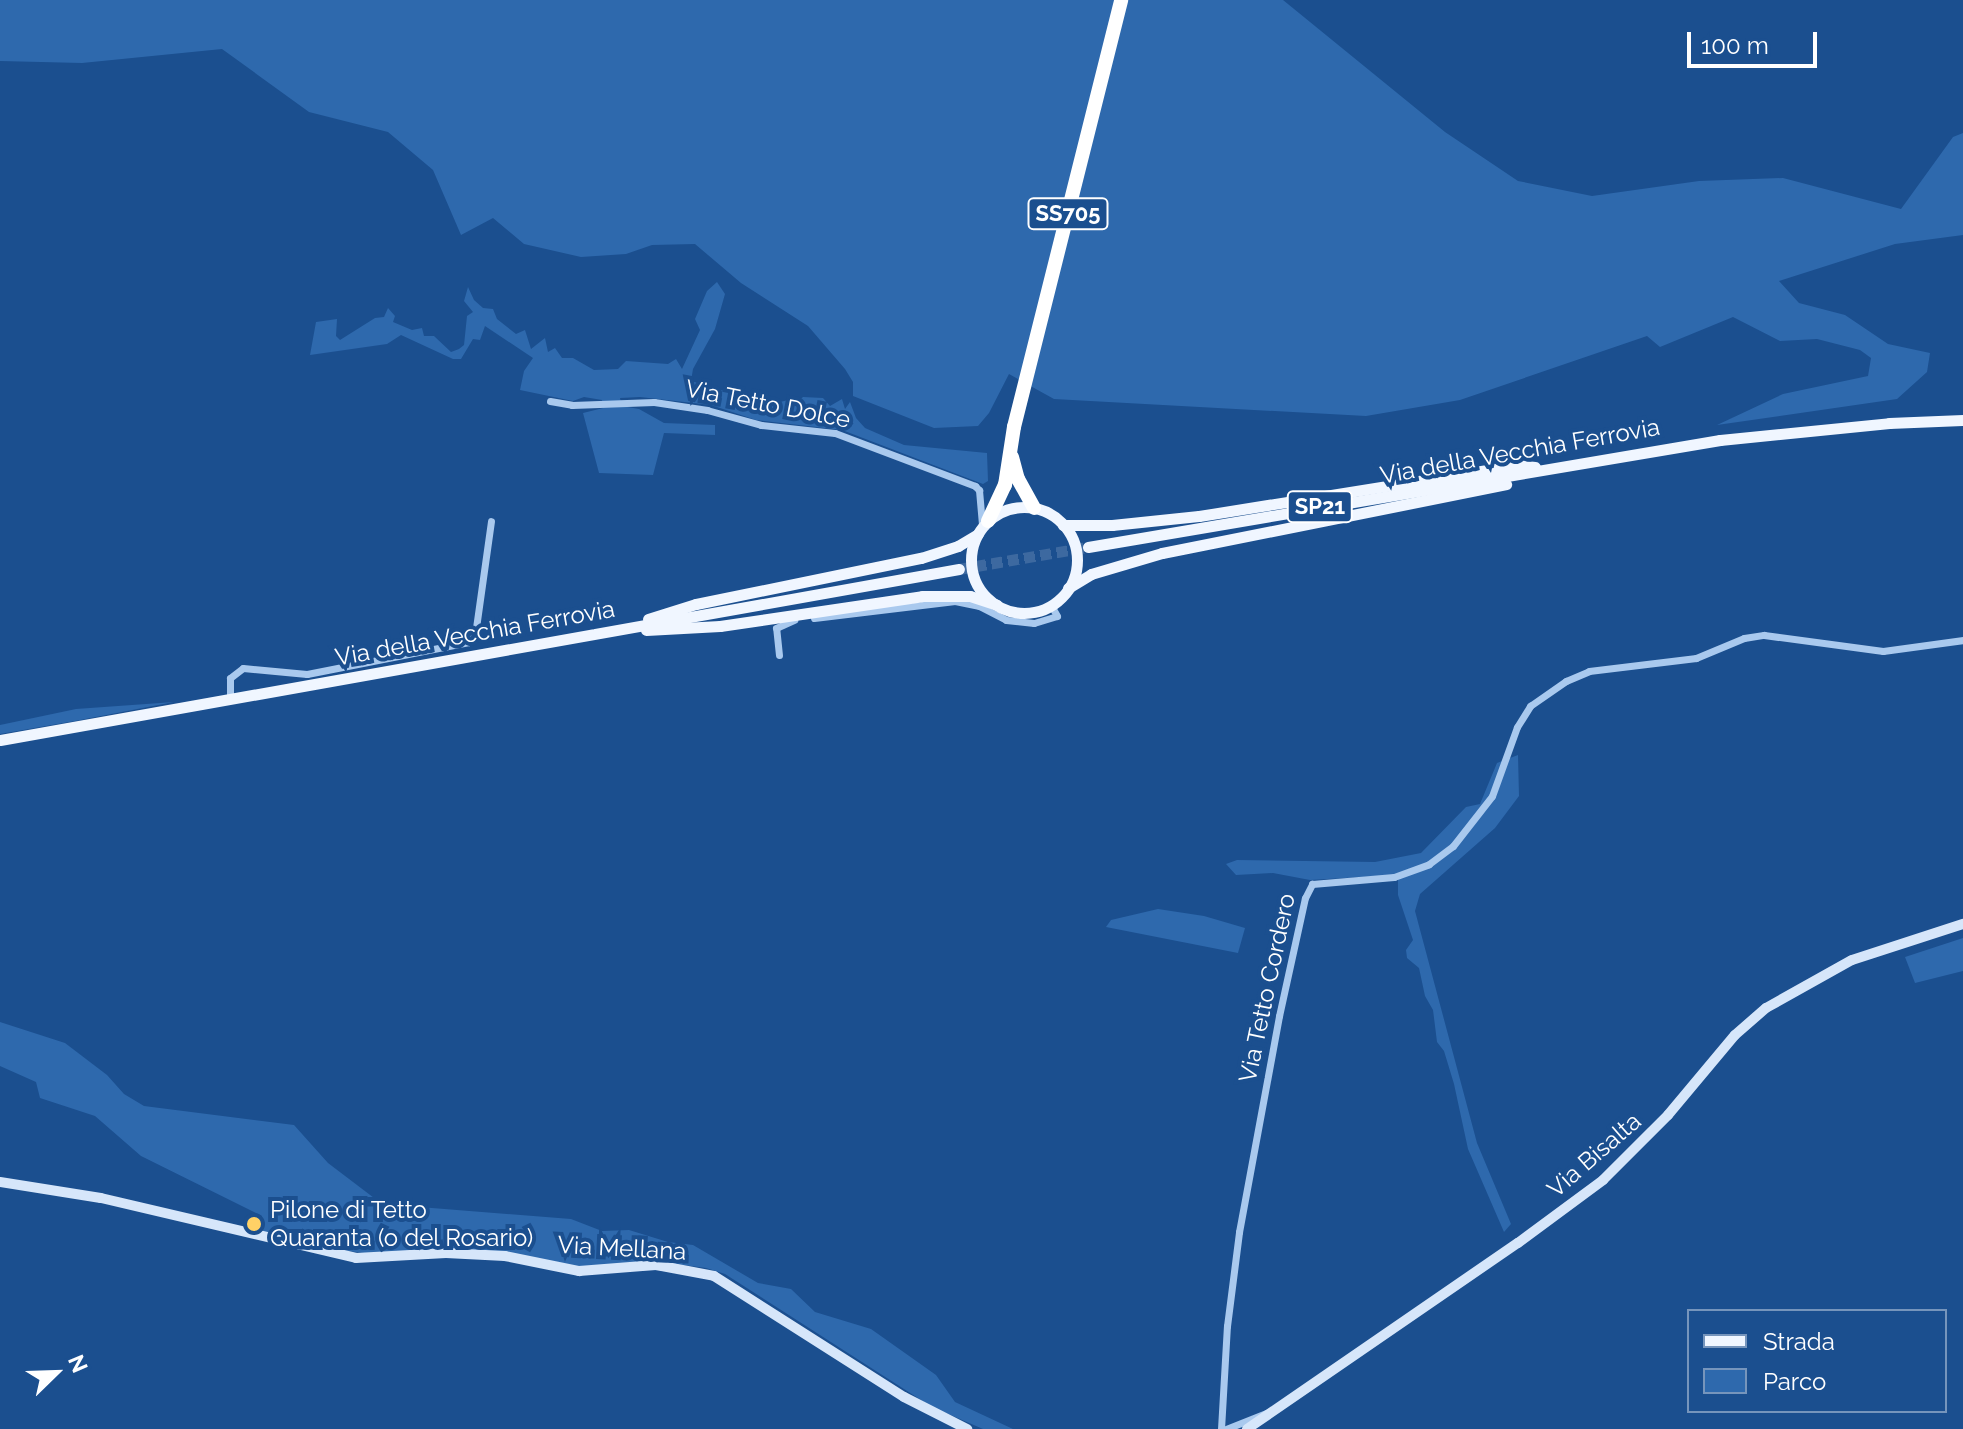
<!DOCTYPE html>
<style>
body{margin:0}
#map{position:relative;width:1963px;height:1429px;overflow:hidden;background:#1b4f8f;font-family:Raleway,sans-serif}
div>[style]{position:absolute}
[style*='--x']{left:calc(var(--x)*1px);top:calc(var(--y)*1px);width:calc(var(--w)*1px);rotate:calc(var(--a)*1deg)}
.green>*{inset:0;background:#2e69ad}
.primary-tunnel>*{height:11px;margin-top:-5.5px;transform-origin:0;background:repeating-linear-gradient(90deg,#3d69a0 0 11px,transparent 0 16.5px)}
.street>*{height:7px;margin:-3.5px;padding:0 3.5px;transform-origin:3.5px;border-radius:3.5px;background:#a9c9ee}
.secondary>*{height:10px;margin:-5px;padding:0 5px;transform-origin:5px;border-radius:5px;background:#d6e6fa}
.primary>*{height:11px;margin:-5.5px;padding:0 5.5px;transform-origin:5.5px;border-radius:5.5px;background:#f0f6ff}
.primary>.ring{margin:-5.5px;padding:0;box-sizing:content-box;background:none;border:11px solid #f0f6ff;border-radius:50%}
.highway>*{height:14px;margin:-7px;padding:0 7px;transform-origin:7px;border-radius:7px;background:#fff}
.dots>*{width:22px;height:22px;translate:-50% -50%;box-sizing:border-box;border:4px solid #1b4f8f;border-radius:50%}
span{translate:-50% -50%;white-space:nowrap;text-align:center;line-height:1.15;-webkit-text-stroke:8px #1b4f8f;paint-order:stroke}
.shield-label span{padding:2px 6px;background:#1b4f8f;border:2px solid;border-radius:6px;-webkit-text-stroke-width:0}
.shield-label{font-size:22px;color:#fff;font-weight:700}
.street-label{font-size:24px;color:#fff}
.poi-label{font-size:24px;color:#fff}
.left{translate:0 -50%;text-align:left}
.legend{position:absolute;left:1687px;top:1309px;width:260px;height:104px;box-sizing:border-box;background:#1b4f8f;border:2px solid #7695bc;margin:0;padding:10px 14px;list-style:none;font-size:24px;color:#fff}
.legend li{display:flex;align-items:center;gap:16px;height:40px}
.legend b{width:40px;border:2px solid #7695bc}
.north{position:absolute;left:16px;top:1333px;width:80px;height:80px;-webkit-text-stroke:6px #1b4f8f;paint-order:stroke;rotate:67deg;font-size:22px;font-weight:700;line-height:32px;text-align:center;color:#fff}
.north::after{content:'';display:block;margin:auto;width:28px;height:36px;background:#fff;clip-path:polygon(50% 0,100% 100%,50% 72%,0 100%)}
.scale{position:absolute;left:1687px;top:32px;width:130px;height:36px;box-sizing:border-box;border:4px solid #fff;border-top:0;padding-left:10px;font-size:24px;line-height:28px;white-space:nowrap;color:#fff;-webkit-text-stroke:6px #1b4f8f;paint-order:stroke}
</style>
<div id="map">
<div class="green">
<div style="clip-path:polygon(0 0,1283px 0,1445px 132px,1518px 181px,1592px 196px,1699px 181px,1783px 178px,1901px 209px,1953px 137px,1963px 133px,1963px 235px,1895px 244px,1779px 281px,1799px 303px,1845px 315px,1888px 344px,1930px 353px,1927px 372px,1897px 399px,1717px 425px,1783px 394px,1868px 376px,1871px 358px,1860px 350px,1817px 339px,1780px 341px,1733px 317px,1660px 347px,1647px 336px,1460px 400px,1366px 416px,1054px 399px,1009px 374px,989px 413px,978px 426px,934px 428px,853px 396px,853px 382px,845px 369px,808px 326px,741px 283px,695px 244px,652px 245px,626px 254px,581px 257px,524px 244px,493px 218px,461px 235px,433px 170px,388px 132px,309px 112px,222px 49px,82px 63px,0 61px)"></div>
<div style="clip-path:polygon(717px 282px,725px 294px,715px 329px,693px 369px,691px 381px,752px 399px,759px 397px,768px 405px,788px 400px,795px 404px,803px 397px,823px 398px,830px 406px,842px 399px,845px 409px,850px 402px,856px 418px,865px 428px,904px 445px,987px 453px,988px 481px,983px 484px,842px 430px,756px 420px,711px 405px,640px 397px,620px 398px,622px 406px,639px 409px,664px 423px,715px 425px,715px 435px,664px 433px,653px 475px,599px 473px,583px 413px,603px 408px,602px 400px,584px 397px,573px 401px,520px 390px,524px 371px,533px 358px,485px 326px,480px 340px,473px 339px,461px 359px,453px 359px,401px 335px,387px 344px,310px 355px,316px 322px,337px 319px,336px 336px,340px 340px,375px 318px,384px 317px,388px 308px,395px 316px,393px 322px,412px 330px,422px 328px,424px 336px,434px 336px,451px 352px,459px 349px,464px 345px,467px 316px,473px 312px,464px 301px,468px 287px,474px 300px,483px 308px,493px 309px,497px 319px,516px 334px,525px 330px,531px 349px,545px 338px,548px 352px,555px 348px,562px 358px,573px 358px,594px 370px,618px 369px,626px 361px,668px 364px,676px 359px,682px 369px,700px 330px,695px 319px,707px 291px)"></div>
<div style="clip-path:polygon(174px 702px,75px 721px,0 734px,0 725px,76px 709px)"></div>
<div style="clip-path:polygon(1518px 755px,1519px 796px,1495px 828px,1420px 894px,1415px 911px,1477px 1143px,1511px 1224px,1504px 1232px,1468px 1149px,1454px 1084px,1444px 1051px,1437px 1042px,1433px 1010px,1425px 996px,1419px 968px,1407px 958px,1406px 950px,1413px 940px,1398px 895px,1398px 875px,1310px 880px,1273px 873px,1236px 875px,1226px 864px,1237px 860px,1375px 862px,1421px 853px,1466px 807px,1480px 804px,1497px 763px)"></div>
<div style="clip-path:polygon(1158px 909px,1204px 916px,1245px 928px,1238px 953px,1106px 927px,1111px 920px)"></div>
<div style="clip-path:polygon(1963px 938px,1963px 971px,1915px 983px,1905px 957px)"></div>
<div style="clip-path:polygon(0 1022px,65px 1043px,107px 1075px,124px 1094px,144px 1106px,294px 1125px,328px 1163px,382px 1204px,571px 1219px,602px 1231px,629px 1230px,668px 1242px,693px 1245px,758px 1283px,791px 1289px,815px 1312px,871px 1329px,936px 1375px,955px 1402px,1013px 1429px,983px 1429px,932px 1407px,725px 1274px,706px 1268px,653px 1261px,580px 1267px,502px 1251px,372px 1254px,332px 1249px,266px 1234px,261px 1229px,262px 1216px,141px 1156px,95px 1116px,40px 1098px,36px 1082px,0 1066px)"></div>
</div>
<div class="primary-tunnel">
<div style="--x:959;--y:569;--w:131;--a:-9.7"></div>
</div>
<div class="street">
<div style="--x:550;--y:401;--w:22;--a:10"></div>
<div style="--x:572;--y:405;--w:82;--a:-2.1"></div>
<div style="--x:654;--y:402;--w:54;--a:8.6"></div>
<div style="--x:707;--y:410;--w:56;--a:15.5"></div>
<div style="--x:761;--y:425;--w:74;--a:6.2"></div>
<div style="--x:835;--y:433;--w:150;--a:20.7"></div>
<div style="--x:975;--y:486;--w:6;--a:45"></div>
<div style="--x:979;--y:490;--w:37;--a:85"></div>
<div style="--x:814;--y:618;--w:142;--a:-6.9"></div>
<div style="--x:955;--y:601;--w:25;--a:12"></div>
<div style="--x:979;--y:606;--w:30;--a:27"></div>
<div style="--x:1006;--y:620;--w:28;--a:6"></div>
<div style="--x:1034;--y:623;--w:24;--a:-17"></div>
<div style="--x:1057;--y:616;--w:13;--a:-119"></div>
<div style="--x:779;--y:655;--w:27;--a:-96"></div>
<div style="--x:776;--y:628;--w:20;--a:-24"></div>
<div style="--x:230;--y:699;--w:21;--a:-90"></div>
<div style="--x:230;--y:678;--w:16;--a:-38"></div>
<div style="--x:243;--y:668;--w:64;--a:5.4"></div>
<div style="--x:307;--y:674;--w:165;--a:-11.2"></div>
<div style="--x:469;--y:642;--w:9;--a:-49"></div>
<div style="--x:475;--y:635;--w:115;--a:-82"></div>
<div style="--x:1221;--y:1429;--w:103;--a:-86.7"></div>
<div style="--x:1227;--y:1326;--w:95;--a:-82.7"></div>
<div style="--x:1239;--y:1232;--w:220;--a:-79.5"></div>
<div style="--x:1279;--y:1016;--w:121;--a:-77.6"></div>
<div style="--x:1305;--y:898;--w:16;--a:-63"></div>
<div style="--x:1312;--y:884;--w:82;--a:-4.9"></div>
<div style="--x:1394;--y:877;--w:37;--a:-20"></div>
<div style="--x:1429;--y:864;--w:30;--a:-37"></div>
<div style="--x:1453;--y:846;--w:63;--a:-52"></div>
<div style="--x:1492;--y:796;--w:73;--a:-70.1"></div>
<div style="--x:1517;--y:727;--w:25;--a:-58"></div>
<div style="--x:1530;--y:706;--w:44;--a:-34.8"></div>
<div style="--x:1566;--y:681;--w:25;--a:-23"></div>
<div style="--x:1589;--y:671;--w:108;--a:-6.9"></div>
<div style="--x:1696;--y:658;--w:52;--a:-22.6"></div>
<div style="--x:1744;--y:638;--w:20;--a:-9"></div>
<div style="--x:1764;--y:635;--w:120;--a:7.7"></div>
<div style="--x:1883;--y:651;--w:81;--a:-7.8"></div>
<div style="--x:1226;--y:1429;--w:46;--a:-21.6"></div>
</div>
<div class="secondary">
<div style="--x:0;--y:1182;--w:102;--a:9"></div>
<div style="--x:101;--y:1198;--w:262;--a:13.2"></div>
<div style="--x:356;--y:1258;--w:90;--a:-3.2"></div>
<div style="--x:446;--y:1253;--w:59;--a:2.9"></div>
<div style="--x:505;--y:1256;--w:76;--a:11.5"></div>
<div style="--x:579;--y:1271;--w:77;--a:-4.5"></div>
<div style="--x:656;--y:1265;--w:59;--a:10.7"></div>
<div style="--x:714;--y:1276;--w:225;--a:32.5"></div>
<div style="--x:904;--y:1397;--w:71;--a:26.9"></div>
<div style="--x:1247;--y:1429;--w:329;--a:-34.5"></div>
<div style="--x:1518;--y:1243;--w:106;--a:-36.5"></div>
<div style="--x:1603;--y:1180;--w:92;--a:-45"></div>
<div style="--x:1668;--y:1115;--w:104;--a:-50.1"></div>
<div style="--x:1735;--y:1035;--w:41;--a:-41.1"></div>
<div style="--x:1766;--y:1008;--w:98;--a:-29.2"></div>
<div style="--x:1852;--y:960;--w:117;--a:-18"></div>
</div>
<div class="primary">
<div class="ring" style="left:971px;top:507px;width:95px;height:95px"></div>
<div style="--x:1063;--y:525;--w:49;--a:0"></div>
<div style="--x:1112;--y:525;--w:87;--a:-5.9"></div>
<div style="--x:1199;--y:516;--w:322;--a:-9.1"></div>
<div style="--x:1517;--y:465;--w:18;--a:6"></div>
<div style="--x:1088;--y:547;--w:641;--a:-9.61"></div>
<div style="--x:1720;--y:440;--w:170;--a:-5.7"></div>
<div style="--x:1889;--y:423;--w:74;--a:-2.3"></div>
<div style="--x:1068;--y:588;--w:27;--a:-31"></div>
<div style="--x:1091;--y:574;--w:74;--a:-16.5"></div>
<div style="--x:1162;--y:553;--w:351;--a:-11.3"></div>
<div style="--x:648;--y:619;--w:50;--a:-17.4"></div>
<div style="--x:696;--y:604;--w:230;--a:-11.6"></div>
<div style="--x:921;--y:558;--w:39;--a:-18"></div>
<div style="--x:958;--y:546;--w:23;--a:-31"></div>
<div style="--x:646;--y:630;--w:74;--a:-3.1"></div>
<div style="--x:720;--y:626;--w:204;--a:-8.4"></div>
<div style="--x:922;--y:596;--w:48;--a:0"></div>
<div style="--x:970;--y:596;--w:28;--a:18"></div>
<div style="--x:0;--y:740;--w:974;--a:-10.11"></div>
</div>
<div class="highway">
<div style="--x:1012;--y:457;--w:23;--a:75"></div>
<div style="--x:1018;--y:479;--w:33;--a:61"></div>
<div style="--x:988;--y:521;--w:40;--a:-65"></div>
<div style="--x:1005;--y:485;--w:59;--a:-81.2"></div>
<div style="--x:1014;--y:427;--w:440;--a:-75.9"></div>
</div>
<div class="dots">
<div style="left:254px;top:1224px;background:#ffd166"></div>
</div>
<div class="shield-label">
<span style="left:1068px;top:214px">SS705</span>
<span style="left:1320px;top:507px">SP21</span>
</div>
<div class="street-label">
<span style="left:768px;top:404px;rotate:11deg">Via Tetto Dolce</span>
<span style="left:1520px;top:451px;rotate:-10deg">Via della Vecchia Ferrovia</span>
<span style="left:475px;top:633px;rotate:-10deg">Via della Vecchia Ferrovia</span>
<span style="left:1267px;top:988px;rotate:-78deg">Via Tetto Cordero</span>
<span style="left:1594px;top:1155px;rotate:-41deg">Via Bisalta</span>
<span style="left:622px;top:1248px;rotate:3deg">Via Mellana</span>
</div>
<div class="poi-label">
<span class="left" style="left:270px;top:1224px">Pilone di Tetto<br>Quaranta (o del Rosario)</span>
</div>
<ul class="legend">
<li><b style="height:10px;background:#f0f6ff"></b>Strada</li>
<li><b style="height:22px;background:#2e69ad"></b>Parco</li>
</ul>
<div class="north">N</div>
<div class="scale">100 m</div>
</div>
